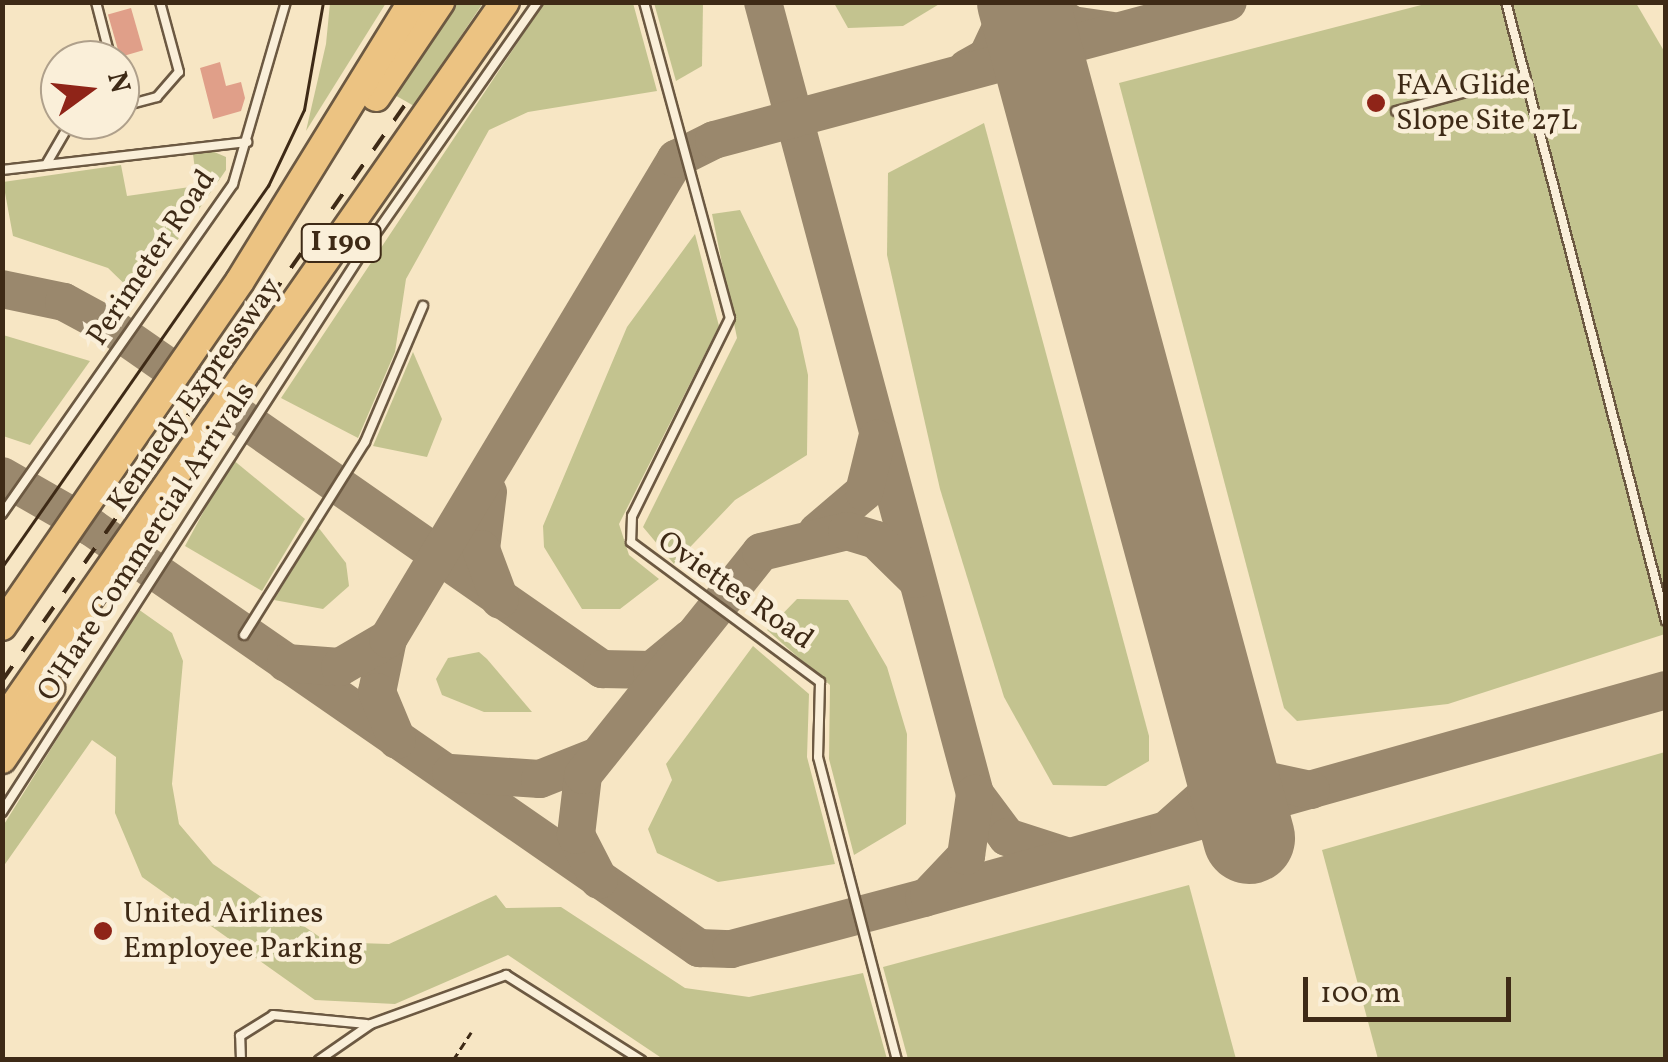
<!DOCTYPE html>
<style>
body{margin:0}
#map{position:relative;width:1668px;height:1062px;overflow:hidden;background:#f7e6c4;font-family:Vollkorn,serif}
div>[style]{position:absolute}
[style*='--x']{left:calc(var(--x)*1px);top:calc(var(--y)*1px);width:calc(var(--w)*1px);rotate:calc(var(--a)*1deg)}
.green>*{inset:0;background:#c3c38f}
.taxiway>*{height:38px;margin:-19px;padding:0 19px;transform-origin:19px;border-radius:19px;background:#9a886d}
.runway>*{height:92px;margin:-46px;padding:0 46px;transform-origin:46px;border-radius:46px;background:#9a886d}
.building>*{inset:0;background:#e09f89;transform-origin:0 0}
.path>*{height:2.5px;margin-top:-1.25px;transform-origin:0;background:repeating-linear-gradient(90deg,#3e2a16 0 8px,transparent 0 13px)}
.roads{filter:drop-shadow(2px 0 #6c5942) drop-shadow(-2px 0 #6c5942) drop-shadow(0 2px #6c5942) drop-shadow(0 -2px #6c5942)}
.service>*{height:8px;margin:-4px;padding:0 4px;transform-origin:4px;border-radius:4px;background:#faefd9}
.motorway>*{height:28px;margin:-14px;padding:0 14px;transform-origin:14px;border-radius:14px;background:#ecc382}
.tram>*{height:2.5px;margin:-1.25px;padding:0 1.25px;transform-origin:1.25px;border-radius:1.25px;background:#3e2a16}
.rail>*{height:4px;margin-top:-2px;transform-origin:0;background:repeating-linear-gradient(90deg,#3e2a16 0 18px,transparent 0 36px)}
.dots>*{width:28px;height:28px;translate:-50% -50%;box-sizing:border-box;border:5px solid #faefd9;border-radius:50%}
span{translate:-50% -50%;white-space:nowrap;text-align:center;line-height:1.15;-webkit-text-stroke:9px #faefd9;paint-order:stroke}
.shield-label span{padding:2px 8px;background:#faefd9;border:2px solid;border-radius:8px;-webkit-text-stroke-width:0}
.shield-label{font-size:28px;color:#3e2a16;font-weight:700}
.poi-label{font-size:30px;color:#3e2a16}
.left{translate:0 -50%;text-align:left}
.street-label{font-size:30px;color:#3e2a16}
.frame{position:absolute;inset:0;border:5px solid #3e2a16;pointer-events:none}
.north{position:absolute;left:40px;top:40px;width:100px;height:100px;box-sizing:border-box;background:#faefd9;border:2px solid #afa08b;border-radius:50%;rotate:75deg;font-size:28px;font-weight:700;line-height:40px;text-align:center;color:#3e2a16}
.north::after{content:'';display:block;margin:auto;width:35px;height:45px;background:#8f2418;clip-path:polygon(50% 0,100% 100%,50% 72%,0 100%)}
.scale{position:absolute;left:1303px;top:977px;width:208px;height:45px;box-sizing:border-box;border:5px solid #3e2a16;border-top:0;padding-left:12px;font-size:30px;line-height:35px;white-space:nowrap;color:#3e2a16;-webkit-text-stroke:8px #faefd9;paint-order:stroke}
</style>
<div id="map">
<div class="green">
<div style="clip-path:polygon(330px 3px,386px 3px,306px 131px,326px 44px)"></div>
<div style="clip-path:polygon(452px 3px,483px 3px,414px 106px,393px 94px)"></div>
<div style="clip-path:polygon(544px 3px,633px 3px,657px 91px,528px 112px,489px 130px,406px 279px,395px 352px,358px 438px,281px 398px)"></div>
<div style="clip-path:polygon(654px 3px,703px 3px,702px 66px,676px 81px)"></div>
<div style="clip-path:polygon(834px 3px,941px 3px,903px 26px,848px 28px)"></div>
<div style="clip-path:polygon(1429px 3px,1636px 3px,1664px 51px,1665px 634px,1448px 704px,1297px 721px,1284px 708px,1119px 83px)"></div>
<div style="clip-path:polygon(984px 123px,1149px 736px,1149px 761px,1106px 786px,1053px 785px,1004px 697px,940px 489px,887px 255px,888px 173px)"></div>
<div style="clip-path:polygon(212px 151px,226px 157px,226px 170px,138px 297px,108px 268px,13px 236px,3px 182px,121px 165px,127px 196px,197px 186px,193px 154px)"></div>
<div style="clip-path:polygon(740px 210px,798px 329px,808px 375px,807px 455px,735px 500px,674px 564px,643px 527px,737px 338px,712px 214px)"></div>
<div style="clip-path:polygon(695px 234px,719px 326px,619px 524px,629px 555px,659px 579px,620px 609px,582px 609px,544px 547px,543px 526px,627px 327px)"></div>
<div style="clip-path:polygon(3px 335px,90px 361px,30px 445px,3px 436px)"></div>
<div style="clip-path:polygon(413px 352px,442px 419px,427px 457px,373px 446px)"></div>
<div style="clip-path:polygon(232px 459px,305px 519px,262px 591px,185px 546px)"></div>
<div style="clip-path:polygon(318px 527px,346px 563px,349px 586px,323px 609px,274px 600px)"></div>
<div style="clip-path:polygon(797px 599px,848px 600px,887px 667px,907px 734px,906px 824px,854px 855px,829px 759px,830px 685px,767px 630px)"></div>
<div style="clip-path:polygon(138px 609px,172px 633px,183px 661px,172px 784px,179px 824px,213px 864px,327px 942px,389px 944px,496px 895px,506px 908px,561px 907px,685px 988px,749px 997px,863px 973px,887px 1059px,663px 1059px,508px 955px,395px 1004px,315px 1000px,142px 877px,115px 813px,116px 757px,92px 740px,3px 867px,3px 826px)"></div>
<div style="clip-path:polygon(753px 646px,809px 694px,807px 757px,835px 864px,718px 882px,657px 853px,648px 829px,672px 780px,666px 764px)"></div>
<div style="clip-path:polygon(479px 652px,487px 659px,532px 712px,484px 712px,442px 695px,436px 679px,448px 658px)"></div>
<div style="clip-path:polygon(1665px 752px,1665px 1059px,1378px 1059px,1322px 850px)"></div>
<div style="clip-path:polygon(1189px 885px,1236px 1059px,908px 1059px,883px 967px)"></div>
</div>
<div class="taxiway">
<div style="--x:763;--y:2;--w:820;--a:75.01"></div>
<div style="--x:975;--y:794;--w:54;--a:53.3"></div>
<div style="--x:1007;--y:837;--w:62;--a:17.9"></div>
<div style="--x:1039;--y:2;--w:40;--a:34.9"></div>
<div style="--x:1072;--y:25;--w:40;--a:8.5"></div>
<div style="--x:967;--y:68;--w:23;--a:-29"></div>
<div style="--x:987;--y:57;--w:61;--a:-64.7"></div>
<div style="--x:2;--y:289;--w:63;--a:11.8"></div>
<div style="--x:64;--y:302;--w:57;--a:28.4"></div>
<div style="--x:114;--y:329;--w:595;--a:34.87"></div>
<div style="--x:602;--y:669;--w:50;--a:1.1"></div>
<div style="--x:652;--y:670;--w:50;--a:-39.4"></div>
<div style="--x:2;--y:476;--w:103;--a:29.8"></div>
<div style="--x:91;--y:527;--w:740;--a:34.7"></div>
<div style="--x:699;--y:948;--w:32;--a:2"></div>
<div style="--x:731;--y:949;--w:200;--a:-14.8"></div>
<div style="--x:924;--y:898;--w:771;--a:-15.66"></div>
<div style="--x:488;--y:492;--w:57;--a:97"></div>
<div style="--x:481;--y:549;--w:54;--a:69.6"></div>
<div style="--x:817;--y:532;--w:62;--a:-40.4"></div>
<div style="--x:864;--y:492;--w:55;--a:-76.2"></div>
<div style="--x:388;--y:639;--w:54;--a:101.7"></div>
<div style="--x:377;--y:692;--w:52;--a:67.4"></div>
<div style="--x:286;--y:663;--w:54;--a:4.2"></div>
<div style="--x:340;--y:667;--w:56;--a:-30.3"></div>
<div style="--x:388;--y:639;--w:560;--a:-59.04"></div>
<div style="--x:676;--y:159;--w:42;--a:-26.6"></div>
<div style="--x:714;--y:140;--w:532;--a:-15.03"></div>
<div style="--x:1222;--y:733;--w:63;--a:48.2"></div>
<div style="--x:1264;--y:780;--w:48;--a:12"></div>
<div style="--x:451;--y:773;--w:89;--a:3.9"></div>
<div style="--x:540;--y:779;--w:57;--a:-21.6"></div>
<div style="--x:1169;--y:828;--w:50;--a:-41.7"></div>
<div style="--x:1206;--y:795;--w:64;--a:-75.5"></div>
<div style="--x:599;--y:880;--w:51;--a:-117.1"></div>
<div style="--x:576;--y:835;--w:60;--a:-83.3"></div>
<div style="--x:583;--y:775;--w:285;--a:-51.4"></div>
<div style="--x:761;--y:552;--w:89;--a:-13.7"></div>
<div style="--x:847;--y:531;--w:30;--a:17"></div>
<div style="--x:876;--y:540;--w:56;--a:44.3"></div>
<div style="--x:929;--y:895;--w:54;--a:-46.5"></div>
<div style="--x:966;--y:856;--w:63;--a:-81.7"></div>
</div>
<div class="runway">
<div style="--x:1023;--y:2;--w:866;--a:74.87"></div>
</div>
<div class="building">
<div style="left:131px;top:8px;width:44px;height:24px;rotate:74deg"></div>
<div style="clip-path:polygon(220px 62px,226px 86px,241px 82px,245px 98px,241px 111px,213px 119px,200px 68px)"></div>
</div>
<div class="path">
<div style="--x:453;--y:1060;--w:33;--a:-57"></div>
</div>
<div class="roads">
<div class="service">
<div style="--x:96;--y:2;--w:60;--a:75.5"></div>
<div style="--x:644;--y:2;--w:327;--a:74.8"></div>
<div style="--x:730;--y:318;--w:221;--a:116.3"></div>
<div style="--x:632;--y:516;--w:26;--a:92"></div>
<div style="--x:631;--y:542;--w:235;--a:36.5"></div>
<div style="--x:820;--y:682;--w:75;--a:91.5"></div>
<div style="--x:818;--y:757;--w:313;--a:75.4"></div>
<div style="--x:1506;--y:2;--w:639;--a:75.51"></div>
<div style="--x:120;--y:107;--w:38;--a:-15"></div>
<div style="--x:157;--y:97;--w:33;--a:-49"></div>
<div style="--x:179;--y:72;--w:73;--a:-105.2"></div>
<div style="--x:1396;--y:111;--w:134;--a:-15.2"></div>
<div style="--x:47;--y:163;--w:50;--a:-59.8"></div>
<div style="--x:2;--y:170;--w:247;--a:-6.5"></div>
<div style="--x:2;--y:514;--w:403;--a:-55"></div>
<div style="--x:233;--y:184;--w:190;--a:-73.8"></div>
<div style="--x:244;--y:635;--w:228;--a:-57.9"></div>
<div style="--x:365;--y:442;--w:148;--a:-66.9"></div>
<div style="--x:2;--y:812;--w:661;--a:-57.22"></div>
<div style="--x:360;--y:256;--w:310;--a:-55"></div>
<div style="--x:241;--y:1060;--w:24;--a:-92"></div>
<div style="--x:240;--y:1036;--w:39;--a:-32"></div>
<div style="--x:273;--y:1015;--w:94;--a:5.5"></div>
<div style="--x:319;--y:1060;--w:63;--a:-34.7"></div>
<div style="--x:371;--y:1024;--w:144;--a:-19.9"></div>
<div style="--x:506;--y:975;--w:160;--a:32.2"></div>
</div>
<div class="motorway">
<div style="--x:376;--y:97;--w:115;--a:-56"></div>
<div style="--x:2;--y:626;--w:419;--a:-55.4"></div>
<div style="--x:240;--y:281;--w:328;--a:-58.3"></div>
<div style="--x:2;--y:723;--w:879;--a:-55.1"></div>
<div style="--x:2;--y:759;--w:86;--a:-55.9"></div>
</div>
</div>
<div class="tram">
<div style="--x:2;--y:567;--w:465;--a:-55.1"></div>
<div style="--x:268;--y:186;--w:84;--a:-64.7"></div>
<div style="--x:304;--y:110;--w:110;--a:-80"></div>
</div>
<div class="rail">
<div style="--x:2;--y:681;--w:707;--a:-55.03"></div>
</div>
<div class="dots">
<div style="left:1376px;top:103px;background:#8f2418"></div>
<div style="left:103px;top:931px;background:#8f2418"></div>
</div>
<div class="shield-label">
<span style="left:341px;top:243px">I 190</span>
</div>
<div class="poi-label">
<span class="left" style="left:1396px;top:103px">FAA Glide<br>Slope Site 27L</span>
<span class="left" style="left:123px;top:931px">United Airlines<br>Employee Parking</span>
</div>
<div class="street-label">
<span style="left:152px;top:258px;rotate:-56deg">Perimeter Road</span>
<span style="left:195px;top:395px;rotate:-55deg">Kennedy Expressway</span>
<span style="left:147px;top:542px;rotate:-57deg">O'Hare Commercial Arrivals</span>
<span style="left:735px;top:591px;rotate:35deg">Oviettes Road</span>
</div>
<div class="frame"></div>
<div class="north">N</div>
<div class="scale">100 m</div>
</div>
